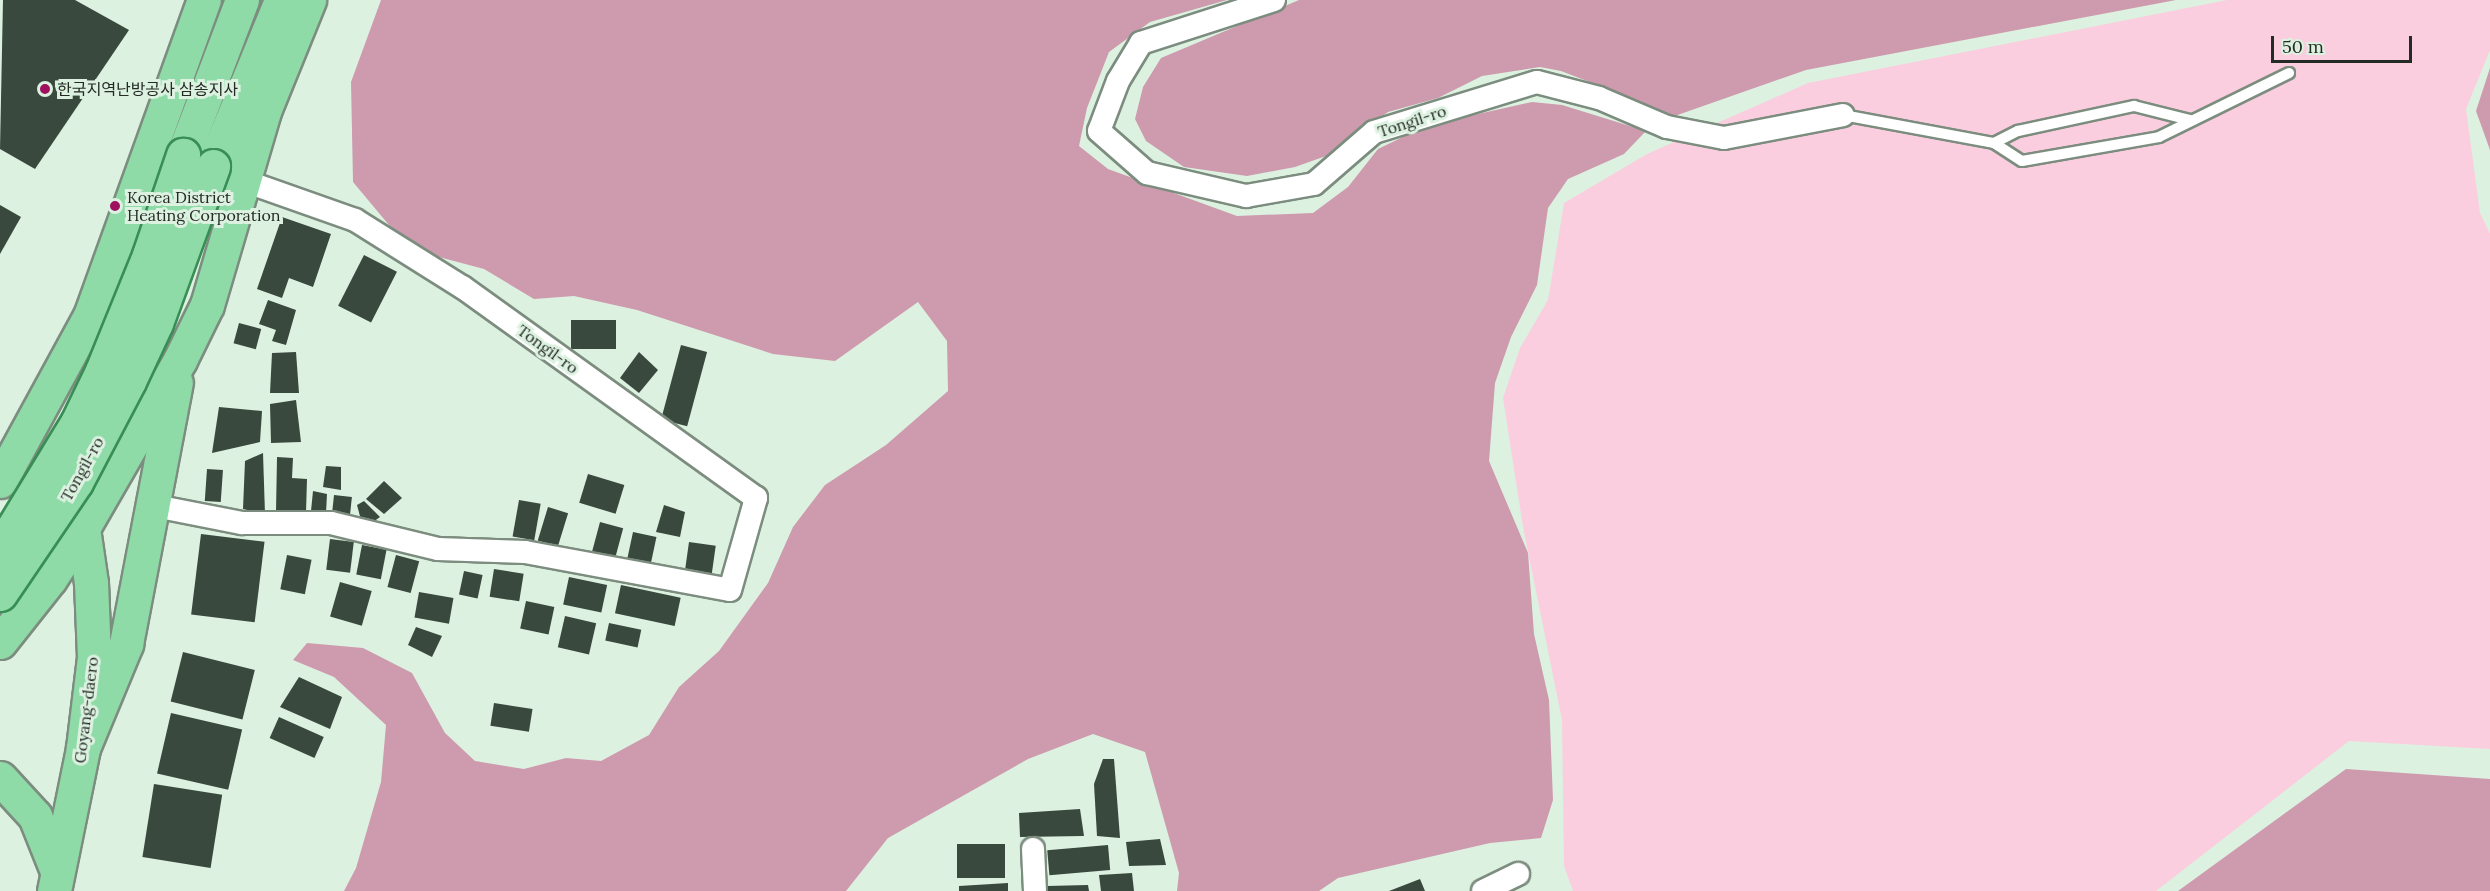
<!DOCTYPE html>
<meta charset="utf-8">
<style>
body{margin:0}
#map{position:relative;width:2490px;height:891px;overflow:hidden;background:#ddf1e1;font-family:Lora,"Noto Sans KR",serif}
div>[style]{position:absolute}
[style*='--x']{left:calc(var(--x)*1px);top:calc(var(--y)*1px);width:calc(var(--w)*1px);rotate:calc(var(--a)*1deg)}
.green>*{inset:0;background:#facedf}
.forest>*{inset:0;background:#ce9aae}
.building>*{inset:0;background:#39493d;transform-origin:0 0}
.roads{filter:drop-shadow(2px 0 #7c8d7f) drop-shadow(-2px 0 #7c8d7f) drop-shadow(0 2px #7c8d7f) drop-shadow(0 -2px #7c8d7f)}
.service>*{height:10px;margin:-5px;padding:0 5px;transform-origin:5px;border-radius:5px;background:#fff}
.minor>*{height:22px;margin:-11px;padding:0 11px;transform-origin:11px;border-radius:11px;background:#fff}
.primary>*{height:33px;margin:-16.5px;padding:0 16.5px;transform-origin:16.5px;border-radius:16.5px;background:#8edba8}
.bridges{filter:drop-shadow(2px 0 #388e54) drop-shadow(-2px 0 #388e54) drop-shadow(0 2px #388e54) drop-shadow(0 -2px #388e54)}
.primary-bridge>*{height:33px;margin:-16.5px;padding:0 16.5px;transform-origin:16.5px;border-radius:16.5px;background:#8edba8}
.dots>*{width:16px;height:16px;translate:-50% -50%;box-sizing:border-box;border:3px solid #ddf1e1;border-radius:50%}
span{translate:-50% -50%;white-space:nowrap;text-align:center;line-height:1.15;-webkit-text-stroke:6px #ddf1e1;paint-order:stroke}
.poi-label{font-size:16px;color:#242b25}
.left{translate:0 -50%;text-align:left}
.street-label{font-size:16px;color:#242b25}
.scale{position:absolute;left:2271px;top:36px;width:141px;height:27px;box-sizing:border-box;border:3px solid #242b25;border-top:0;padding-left:8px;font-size:18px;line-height:21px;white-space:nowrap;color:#242b25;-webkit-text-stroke:4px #ddf1e1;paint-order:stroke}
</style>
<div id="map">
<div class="green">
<div style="clip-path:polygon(2227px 0,2490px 0,2490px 50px,2466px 109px,2480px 213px,2490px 234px,2490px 749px,2349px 741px,2156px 891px,1573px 891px,1564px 866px,1562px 720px,1523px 527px,1503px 398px,1520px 348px,1548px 300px,1564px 203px,1647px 154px,1808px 83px)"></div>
</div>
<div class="forest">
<div style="clip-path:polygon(381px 0,1227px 0,1150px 22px,1109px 52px,1087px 108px,1079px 146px,1108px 169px,1237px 216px,1313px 213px,1348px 187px,1378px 149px,1407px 135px,1469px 116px,1532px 102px,1562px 105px,1646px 131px,1624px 154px,1568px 179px,1548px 208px,1537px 285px,1511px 337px,1495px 383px,1489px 461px,1528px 553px,1534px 634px,1549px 700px,1553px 800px,1541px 838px,1490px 843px,1338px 878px,1319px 891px,1177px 891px,1179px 873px,1145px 752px,1093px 734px,1028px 759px,888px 838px,846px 891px,344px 891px,356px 868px,381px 782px,386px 725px,334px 677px,293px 660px,307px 643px,363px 648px,412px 673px,445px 733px,475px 761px,524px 769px,566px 758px,601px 761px,649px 735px,679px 687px,719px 651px,768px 583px,793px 527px,825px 485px,886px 445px,948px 391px,947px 341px,918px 302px,835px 361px,773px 354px,637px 310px,574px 296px,534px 299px,484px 269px,409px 249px,353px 182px,351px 82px)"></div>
<div style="clip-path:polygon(1299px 0,2176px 0,1806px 70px,1669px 118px,1642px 102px,1561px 71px,1540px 67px,1482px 76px,1438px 98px,1388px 112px,1326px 156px,1295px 167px,1247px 176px,1184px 167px,1146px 141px,1135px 119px,1143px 87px,1161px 58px)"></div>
<div style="clip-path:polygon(2490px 68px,2490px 150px,2476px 111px)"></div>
<div style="clip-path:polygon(2346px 769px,2490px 779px,2490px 891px,2178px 891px)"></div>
</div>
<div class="building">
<div style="clip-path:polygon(3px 0,75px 0,129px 30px,35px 169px,0 149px)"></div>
<div style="clip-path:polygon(0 205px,21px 217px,0 254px)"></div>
<div style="clip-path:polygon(282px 217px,331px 234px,313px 287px,289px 278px,282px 298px,257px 289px)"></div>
<div style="left:364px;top:255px;width:37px;height:57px;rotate:27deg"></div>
<div style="clip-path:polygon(268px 300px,296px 310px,286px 345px,272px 341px,276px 330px,259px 324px)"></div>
<div style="left:616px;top:320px;width:29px;height:45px;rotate:90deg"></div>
<div style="left:239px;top:323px;width:23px;height:21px;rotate:15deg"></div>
<div style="left:681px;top:345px;width:27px;height:77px;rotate:15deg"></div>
<div style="clip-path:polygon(296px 352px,299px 393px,270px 393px,272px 353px)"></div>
<div style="clip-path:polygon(639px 352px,658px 370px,639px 393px,620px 378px)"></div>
<div style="clip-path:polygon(296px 400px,301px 442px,271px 443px,270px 404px)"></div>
<div style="clip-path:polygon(219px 407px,262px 411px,260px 442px,212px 453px)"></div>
<div style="clip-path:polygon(263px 453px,265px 514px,243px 509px,245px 461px)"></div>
<div style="clip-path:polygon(277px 457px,293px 458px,292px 478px,307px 479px,306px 513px,276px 512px)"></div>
<div style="clip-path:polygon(326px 466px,341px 467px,341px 490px,323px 487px)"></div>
<div style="left:207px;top:469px;width:16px;height:32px;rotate:4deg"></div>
<div style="left:588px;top:474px;width:38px;height:30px;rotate:17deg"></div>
<div style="clip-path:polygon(384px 481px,402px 498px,384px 514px,366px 499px)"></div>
<div style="clip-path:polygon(313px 491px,327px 494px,326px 513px,311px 511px)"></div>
<div style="left:334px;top:495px;width:18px;height:19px;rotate:6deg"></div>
<div style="left:519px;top:500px;width:22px;height:37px;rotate:10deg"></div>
<div style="clip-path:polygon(364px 501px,380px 517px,373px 522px,361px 520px,357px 505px)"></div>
<div style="clip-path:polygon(664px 505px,685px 512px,680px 537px,656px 532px)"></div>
<div style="left:548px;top:507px;width:21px;height:35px;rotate:17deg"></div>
<div style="left:600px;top:522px;width:24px;height:32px;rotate:15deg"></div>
<div style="left:633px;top:532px;width:24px;height:29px;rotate:12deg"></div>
<div style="left:201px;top:534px;width:64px;height:81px;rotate:7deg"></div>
<div style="left:330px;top:539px;width:24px;height:31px;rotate:7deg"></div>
<div style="left:689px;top:542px;width:27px;height:29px;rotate:8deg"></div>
<div style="left:362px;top:545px;width:25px;height:30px;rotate:11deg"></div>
<div style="left:287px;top:555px;width:25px;height:35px;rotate:11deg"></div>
<div style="left:396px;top:555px;width:24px;height:33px;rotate:15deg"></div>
<div style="left:494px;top:569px;width:30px;height:28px;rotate:9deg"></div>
<div style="left:464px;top:571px;width:19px;height:24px;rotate:12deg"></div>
<div style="left:569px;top:577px;width:39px;height:28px;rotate:12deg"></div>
<div style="left:340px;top:582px;width:33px;height:36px;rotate:16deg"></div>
<div style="left:621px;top:585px;width:61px;height:29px;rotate:12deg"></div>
<div style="left:419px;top:592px;width:35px;height:26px;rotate:10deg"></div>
<div style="left:526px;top:601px;width:29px;height:28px;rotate:12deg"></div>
<div style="left:565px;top:616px;width:32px;height:32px;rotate:13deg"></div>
<div style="left:609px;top:623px;width:33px;height:18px;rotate:12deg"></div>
<div style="clip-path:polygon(416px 627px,442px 636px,432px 657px,408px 645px)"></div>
<div style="left:183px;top:652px;width:74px;height:51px;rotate:14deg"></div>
<div style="clip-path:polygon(299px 677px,342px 697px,330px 729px,280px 707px)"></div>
<div style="left:494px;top:703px;width:39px;height:23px;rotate:9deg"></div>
<div style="left:171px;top:713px;width:73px;height:62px;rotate:13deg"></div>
<div style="left:279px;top:717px;width:49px;height:23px;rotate:24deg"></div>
<div style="clip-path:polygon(1103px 759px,1114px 759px,1120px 838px,1097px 836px,1094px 784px)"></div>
<div style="left:154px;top:784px;width:69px;height:74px;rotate:9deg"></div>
<div style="clip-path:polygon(1080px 809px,1084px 836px,1020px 837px,1019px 813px)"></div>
<div style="clip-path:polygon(1160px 839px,1166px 865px,1129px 866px,1126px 842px)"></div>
<div style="left:957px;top:844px;width:48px;height:34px"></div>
<div style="left:1108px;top:845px;width:25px;height:61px;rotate:85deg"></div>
<div style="clip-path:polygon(1132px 873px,1134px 891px,1101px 891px,1099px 875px)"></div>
<div style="clip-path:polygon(1420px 879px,1425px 891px,1389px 891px)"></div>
<div style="clip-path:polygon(1008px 883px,1008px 891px,959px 891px,959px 886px)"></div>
<div style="clip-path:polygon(1088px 885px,1089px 891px,1047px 891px,1047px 886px)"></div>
</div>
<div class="roads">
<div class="service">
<div style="--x:1843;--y:115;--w:154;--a:10.5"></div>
<div style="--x:1994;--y:143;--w:33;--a:33"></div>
<div style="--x:2022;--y:161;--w:139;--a:-9.9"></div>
<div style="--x:2159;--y:137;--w:145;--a:-26.2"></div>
<div style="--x:1994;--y:143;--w:27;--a:-27"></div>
<div style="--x:2018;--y:131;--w:119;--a:-12.2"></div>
<div style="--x:2134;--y:106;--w:58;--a:14"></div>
</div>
<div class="minor">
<div style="--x:1274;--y:0;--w:140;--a:162.1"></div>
<div style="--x:1141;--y:43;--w:44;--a:121.2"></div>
<div style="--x:1118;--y:81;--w:53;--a:110.8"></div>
<div style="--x:1099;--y:131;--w:64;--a:41.2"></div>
<div style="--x:1147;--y:173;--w:102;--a:13.1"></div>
<div style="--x:1246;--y:196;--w:69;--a:-10"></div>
<div style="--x:1314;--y:184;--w:79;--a:-40.9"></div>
<div style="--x:1374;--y:132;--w:170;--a:-17.1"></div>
<div style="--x:1537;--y:82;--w:64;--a:14.5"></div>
<div style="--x:1599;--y:98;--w:74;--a:23.1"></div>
<div style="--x:1667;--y:127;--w:58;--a:10.9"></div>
<div style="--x:1724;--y:138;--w:121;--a:-10.9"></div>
<div style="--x:155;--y:506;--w:89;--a:11.1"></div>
<div style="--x:242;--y:523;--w:89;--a:0"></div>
<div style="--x:331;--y:523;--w:110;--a:13.7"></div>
<div style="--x:438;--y:549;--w:87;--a:2"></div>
<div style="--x:525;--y:552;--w:208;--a:10.5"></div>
<div style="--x:730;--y:590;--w:96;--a:-74.2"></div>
<div style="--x:756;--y:498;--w:362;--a:-144.3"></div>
<div style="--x:462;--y:287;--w:126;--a:-147.9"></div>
<div style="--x:355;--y:220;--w:120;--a:-160.5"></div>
<div style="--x:1033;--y:849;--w:42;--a:87.3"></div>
<div style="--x:1483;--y:891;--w:39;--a:-26"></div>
</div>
<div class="primary">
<div style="--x:183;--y:155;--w:166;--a:-69.2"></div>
<div style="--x:213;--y:166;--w:179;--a:-67.7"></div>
<div style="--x:0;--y:481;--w:188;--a:-61.4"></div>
<div style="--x:90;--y:316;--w:336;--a:-70.2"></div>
<div style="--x:0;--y:642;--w:80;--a:-51.6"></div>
<div style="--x:50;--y:579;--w:61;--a:-57.1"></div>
<div style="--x:83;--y:528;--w:194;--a:-60"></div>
<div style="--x:180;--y:360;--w:61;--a:-63.9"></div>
<div style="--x:207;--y:305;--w:202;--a:-73.6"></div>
<div style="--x:264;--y:111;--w:120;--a:-67.9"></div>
<div style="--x:83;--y:748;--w:113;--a:-67.5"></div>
<div style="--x:126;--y:644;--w:266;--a:-79.2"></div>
<div style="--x:0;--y:778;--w:52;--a:47.4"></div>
<div style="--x:35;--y:816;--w:59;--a:68.2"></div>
<div style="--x:54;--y:891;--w:146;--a:-78.5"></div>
<div style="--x:83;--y:748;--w:92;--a:-83.1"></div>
<div style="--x:94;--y:657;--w:74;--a:-92.3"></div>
<div style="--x:91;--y:583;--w:56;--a:-98.3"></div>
</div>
</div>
<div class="bridges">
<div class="primary-bridge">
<div style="--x:0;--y:549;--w:148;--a:-58.6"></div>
<div style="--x:77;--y:423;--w:58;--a:-64.3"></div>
<div style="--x:102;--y:371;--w:125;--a:-67.9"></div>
<div style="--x:149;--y:255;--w:106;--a:-71.2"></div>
<div style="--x:0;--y:594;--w:135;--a:-55.8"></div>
<div style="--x:76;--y:482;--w:114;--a:-62.3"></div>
<div style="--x:129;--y:381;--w:64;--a:-65"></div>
<div style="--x:156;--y:323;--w:167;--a:-70"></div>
</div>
</div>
<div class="dots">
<div style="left:45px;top:89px;background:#9d115f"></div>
<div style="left:115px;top:206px;background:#9d115f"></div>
</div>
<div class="poi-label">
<span class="left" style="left:57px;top:89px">한국지역난방공사 삼송지사</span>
<span class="left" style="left:127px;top:206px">Korea District<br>Heating Corporation</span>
</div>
<div class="street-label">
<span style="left:1412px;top:121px;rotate:-18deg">Tongil-ro</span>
<span style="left:548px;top:349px;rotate:36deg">Tongil-ro</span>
<span style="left:82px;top:469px;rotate:-61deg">Tongil-ro</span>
<span style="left:86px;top:710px;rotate:-83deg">Goyang-daero</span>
</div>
<div class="scale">50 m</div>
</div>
